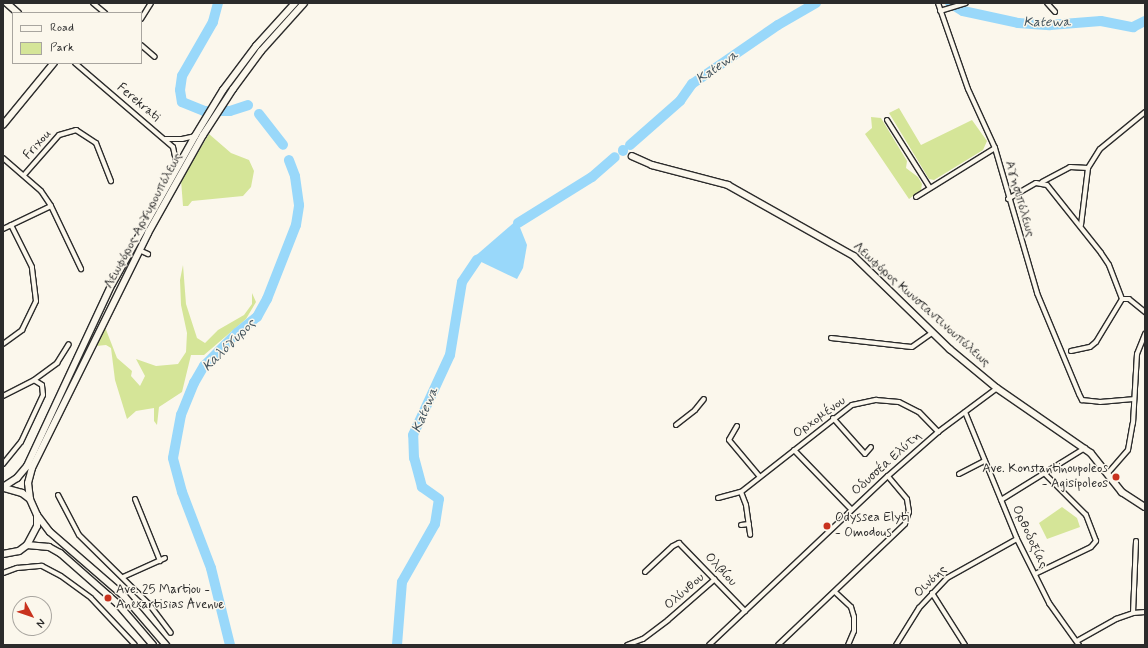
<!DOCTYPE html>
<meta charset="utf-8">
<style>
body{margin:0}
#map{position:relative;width:1148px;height:648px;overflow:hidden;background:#fbf7ec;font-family:Mynerve,sans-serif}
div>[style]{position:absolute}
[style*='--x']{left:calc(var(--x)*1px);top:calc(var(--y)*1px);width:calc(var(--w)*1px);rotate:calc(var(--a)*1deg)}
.green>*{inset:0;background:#d5e598}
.water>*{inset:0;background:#99d8fa}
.river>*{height:10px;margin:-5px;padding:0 5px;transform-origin:5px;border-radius:5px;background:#99d8fa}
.roads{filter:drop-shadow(1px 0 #2b2b2b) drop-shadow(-1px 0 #2b2b2b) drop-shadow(0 1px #2b2b2b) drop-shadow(0 -1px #2b2b2b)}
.minor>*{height:4px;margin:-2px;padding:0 2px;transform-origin:2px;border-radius:2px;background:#fbf7ec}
.tertiary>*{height:5.5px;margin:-2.75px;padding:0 2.75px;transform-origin:2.75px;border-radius:2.75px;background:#fbf7ec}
.secondary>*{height:6px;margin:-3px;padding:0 3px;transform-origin:3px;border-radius:3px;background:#fbf7ec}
.dots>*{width:11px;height:11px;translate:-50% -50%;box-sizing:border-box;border:2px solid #fbf7ec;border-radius:50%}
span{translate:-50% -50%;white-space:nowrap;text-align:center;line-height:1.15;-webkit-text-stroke:3px #fbf7ec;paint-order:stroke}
.street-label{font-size:13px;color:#2b2b2b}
.poi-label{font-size:13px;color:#2b2b2b}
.right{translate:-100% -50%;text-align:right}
.left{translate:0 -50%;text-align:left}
.water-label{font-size:14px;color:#46565f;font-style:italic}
.frame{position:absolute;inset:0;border:4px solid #2b2b2b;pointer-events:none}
.legend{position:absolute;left:12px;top:12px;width:130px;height:52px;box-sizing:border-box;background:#fbf7ec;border:1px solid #a8a59f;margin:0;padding:5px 7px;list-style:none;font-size:12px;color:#2b2b2b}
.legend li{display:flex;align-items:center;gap:8px;height:20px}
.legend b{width:20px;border:1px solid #a8a59f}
.north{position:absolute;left:12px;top:596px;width:40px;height:40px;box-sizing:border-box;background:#fbf7ec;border:1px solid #a8a59f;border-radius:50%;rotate:130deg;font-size:11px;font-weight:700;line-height:16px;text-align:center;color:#2b2b2b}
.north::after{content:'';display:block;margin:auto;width:14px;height:18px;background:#c8321e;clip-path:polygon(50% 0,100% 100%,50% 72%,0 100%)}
</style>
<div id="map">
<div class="green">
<div style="clip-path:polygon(899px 108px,921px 145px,972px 120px,987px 141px,983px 150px,934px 180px,929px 179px,889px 113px)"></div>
<div style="clip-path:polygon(871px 117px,881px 118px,907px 161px,906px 168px,918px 177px,922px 184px,921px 190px,909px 199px,865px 134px,872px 128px)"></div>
<div style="clip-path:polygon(209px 134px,231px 153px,249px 160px,254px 171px,251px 187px,243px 196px,192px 201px,188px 206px,183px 206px,181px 180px)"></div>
<div style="clip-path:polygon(183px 265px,186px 304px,197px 338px,205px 343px,218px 330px,244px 315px,252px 304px,252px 293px,256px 302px,246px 319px,204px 355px,191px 355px,182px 392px,159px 407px,157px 425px,154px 421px,154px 408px,136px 411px,127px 419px,115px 380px,111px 348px,106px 345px,96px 346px,105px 327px,117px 358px,132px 371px,131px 376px,140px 386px,145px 376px,136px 359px,156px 366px,178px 364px,186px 352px,187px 333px,181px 305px,180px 280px)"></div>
<div style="clip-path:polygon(1062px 507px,1077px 518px,1080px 527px,1047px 539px,1039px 523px)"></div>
</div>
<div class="water">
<div style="clip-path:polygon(517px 220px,527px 245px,523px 268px,517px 279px,473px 258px)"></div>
</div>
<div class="river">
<div style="--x:218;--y:3;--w:20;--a:105"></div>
<div style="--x:213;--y:22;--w:62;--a:119.9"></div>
<div style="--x:182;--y:76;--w:14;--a:98"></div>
<div style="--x:180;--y:90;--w:12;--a:81"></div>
<div style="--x:182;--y:102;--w:24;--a:22"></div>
<div style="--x:204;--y:111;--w:26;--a:0"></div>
<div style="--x:230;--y:111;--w:19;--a:-18"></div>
<div style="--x:950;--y:3;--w:15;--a:32"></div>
<div style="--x:963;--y:11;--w:56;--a:12.3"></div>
<div style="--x:1018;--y:23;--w:32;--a:4"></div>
<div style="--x:1050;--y:25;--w:51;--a:-4.5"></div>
<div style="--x:1101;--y:21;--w:33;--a:11"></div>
<div style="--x:1133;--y:27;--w:13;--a:-27"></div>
<div style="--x:259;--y:114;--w:39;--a:52"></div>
<div style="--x:630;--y:145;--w:67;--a:-41.3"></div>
<div style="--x:680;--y:101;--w:21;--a:-55"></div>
<div style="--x:692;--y:84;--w:104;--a:-34.5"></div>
<div style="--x:778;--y:25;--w:44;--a:-30.1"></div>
<div style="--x:623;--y:151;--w:1;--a:-90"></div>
<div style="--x:518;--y:223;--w:87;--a:-31.9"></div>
<div style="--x:592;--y:177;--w:30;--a:-41"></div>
<div style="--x:230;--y:645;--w:79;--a:-103.9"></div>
<div style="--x:211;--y:568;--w:81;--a:-110.9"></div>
<div style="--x:182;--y:492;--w:35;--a:-105"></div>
<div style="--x:173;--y:458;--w:44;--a:-79.5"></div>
<div style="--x:181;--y:415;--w:35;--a:-68"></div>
<div style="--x:194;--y:383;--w:20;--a:-60"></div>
<div style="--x:204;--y:366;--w:47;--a:-45"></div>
<div style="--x:237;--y:333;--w:26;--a:-39"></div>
<div style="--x:257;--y:317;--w:21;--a:-61"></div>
<div style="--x:267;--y:299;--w:79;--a:-68.6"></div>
<div style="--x:296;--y:225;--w:20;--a:-81"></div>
<div style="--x:299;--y:205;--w:29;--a:-98"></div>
<div style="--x:295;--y:176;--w:17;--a:-111"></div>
<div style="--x:397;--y:645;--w:63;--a:-85.5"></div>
<div style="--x:402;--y:582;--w:67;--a:-60.4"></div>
<div style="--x:435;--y:524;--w:25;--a:-81"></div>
<div style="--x:439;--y:499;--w:21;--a:-145"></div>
<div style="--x:422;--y:487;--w:30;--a:-105"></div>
<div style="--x:414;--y:458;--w:23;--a:-92"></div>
<div style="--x:413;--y:435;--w:88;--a:-65.2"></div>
<div style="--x:450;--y:355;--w:74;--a:-80.7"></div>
<div style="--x:462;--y:282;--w:27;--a:-56"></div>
</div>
<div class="roads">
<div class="minor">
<div style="--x:93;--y:3;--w:16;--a:40"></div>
<div style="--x:938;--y:3;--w:91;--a:70.8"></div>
<div style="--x:968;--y:89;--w:65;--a:65.4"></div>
<div style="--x:995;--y:148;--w:151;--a:73.8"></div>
<div style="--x:1037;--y:293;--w:109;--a:67.4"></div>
<div style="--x:1079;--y:394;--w:7;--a:63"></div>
<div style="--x:1082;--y:400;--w:18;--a:6"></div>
<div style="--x:1100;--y:402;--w:33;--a:-5"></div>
<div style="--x:1047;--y:3;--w:12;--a:48"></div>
<div style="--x:940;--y:11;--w:27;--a:-17"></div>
<div style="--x:141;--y:19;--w:19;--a:-58"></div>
<div style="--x:141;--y:45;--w:18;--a:41"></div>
<div style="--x:75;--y:63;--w:129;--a:40.6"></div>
<div style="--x:173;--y:147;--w:19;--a:78"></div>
<div style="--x:887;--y:120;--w:80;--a:57.7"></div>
<div style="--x:165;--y:139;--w:17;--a:0"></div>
<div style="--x:182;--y:139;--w:13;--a:-13"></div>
<div style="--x:3;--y:158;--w:50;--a:41"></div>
<div style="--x:41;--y:191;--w:18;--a:56"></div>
<div style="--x:51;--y:206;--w:70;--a:64.5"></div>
<div style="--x:24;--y:175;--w:53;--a:-48.8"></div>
<div style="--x:59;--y:135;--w:18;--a:-16"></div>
<div style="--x:76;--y:130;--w:24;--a:33"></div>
<div style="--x:96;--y:143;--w:41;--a:68.5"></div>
<div style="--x:1042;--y:182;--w:32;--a:-28"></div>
<div style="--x:1070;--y:167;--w:18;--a:3"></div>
<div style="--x:916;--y:197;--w:93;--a:-31.8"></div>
<div style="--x:1008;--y:199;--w:32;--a:-30"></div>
<div style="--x:1036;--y:183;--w:11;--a:10"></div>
<div style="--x:1047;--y:185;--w:87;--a:51.5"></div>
<div style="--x:1101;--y:253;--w:14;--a:56"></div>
<div style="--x:1109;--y:265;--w:36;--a:69"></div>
<div style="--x:1081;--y:225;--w:57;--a:-83"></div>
<div style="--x:1088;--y:168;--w:22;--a:-58"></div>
<div style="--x:1100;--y:149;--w:58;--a:-39.4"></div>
<div style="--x:3;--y:229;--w:53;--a:-25.6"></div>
<div style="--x:139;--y:250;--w:10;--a:24"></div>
<div style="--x:831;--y:338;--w:81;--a:6.3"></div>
<div style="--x:912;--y:347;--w:24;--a:-35"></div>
<div style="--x:3;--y:344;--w:24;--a:-36"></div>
<div style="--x:22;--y:330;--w:32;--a:-64"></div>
<div style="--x:36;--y:301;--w:34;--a:-97"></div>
<div style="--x:32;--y:267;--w:47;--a:-116.6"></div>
<div style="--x:1071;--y:351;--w:19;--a:-12"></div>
<div style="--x:1090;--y:347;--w:8;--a:-40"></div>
<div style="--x:1096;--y:342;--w:50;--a:-58.8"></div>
<div style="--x:1122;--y:299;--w:7;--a:0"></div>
<div style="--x:1129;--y:299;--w:21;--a:39"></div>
<div style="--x:3;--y:396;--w:35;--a:-27"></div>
<div style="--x:34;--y:380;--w:29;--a:-36"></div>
<div style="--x:57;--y:363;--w:22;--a:-58"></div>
<div style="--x:965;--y:412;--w:137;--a:67.7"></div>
<div style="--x:1017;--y:539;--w:72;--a:63.4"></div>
<div style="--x:1049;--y:603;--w:52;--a:54.5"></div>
<div style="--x:833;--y:418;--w:48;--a:48.4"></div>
<div style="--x:865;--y:454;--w:9;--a:-49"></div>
<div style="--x:676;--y:425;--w:24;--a:-38"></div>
<div style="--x:695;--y:410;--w:14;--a:-51"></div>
<div style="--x:737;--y:426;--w:16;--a:120"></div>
<div style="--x:729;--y:440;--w:48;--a:50"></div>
<div style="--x:794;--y:450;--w:82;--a:46"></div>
<div style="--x:3;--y:464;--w:28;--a:-51"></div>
<div style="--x:21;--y:442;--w:52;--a:-64.9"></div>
<div style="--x:43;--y:395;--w:10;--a:-96"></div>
<div style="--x:42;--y:385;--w:9;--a:-148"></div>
<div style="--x:1108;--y:473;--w:30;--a:-49"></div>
<div style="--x:1128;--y:450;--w:27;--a:-80"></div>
<div style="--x:1133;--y:423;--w:69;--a:-86.7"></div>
<div style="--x:1137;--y:354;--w:22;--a:-68"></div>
<div style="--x:959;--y:474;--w:29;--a:-27"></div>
<div style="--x:741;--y:492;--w:14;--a:69"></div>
<div style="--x:746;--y:505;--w:30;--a:82"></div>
<div style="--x:58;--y:495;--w:45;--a:62.3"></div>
<div style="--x:79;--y:535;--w:98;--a:44.6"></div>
<div style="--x:149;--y:604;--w:36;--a:53"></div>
<div style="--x:718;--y:498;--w:24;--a:-15"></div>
<div style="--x:741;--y:492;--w:141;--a:-38.1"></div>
<div style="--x:852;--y:405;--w:25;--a:-12"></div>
<div style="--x:876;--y:400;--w:23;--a:5"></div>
<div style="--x:899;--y:402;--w:22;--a:27"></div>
<div style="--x:919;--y:412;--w:28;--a:46"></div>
<div style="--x:135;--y:499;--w:67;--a:68"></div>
<div style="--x:1001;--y:500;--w:99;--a:-31.8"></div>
<div style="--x:741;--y:525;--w:8;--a:-7"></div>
<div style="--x:645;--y:572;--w:38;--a:-43"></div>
<div style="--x:673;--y:546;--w:7;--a:-27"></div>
<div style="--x:679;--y:543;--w:95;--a:45.9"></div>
<div style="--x:3;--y:573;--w:15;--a:-20"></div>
<div style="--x:17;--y:568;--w:25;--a:-5"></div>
<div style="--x:42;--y:566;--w:21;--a:28"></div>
<div style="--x:61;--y:576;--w:37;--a:36"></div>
<div style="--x:91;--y:598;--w:64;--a:46.9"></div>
<div style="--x:1035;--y:574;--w:62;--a:-25.7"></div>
<div style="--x:1091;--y:547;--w:8;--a:-50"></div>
<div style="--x:1096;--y:541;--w:28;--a:-111"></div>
<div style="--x:1086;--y:515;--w:57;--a:-135"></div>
<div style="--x:123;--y:577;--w:46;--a:-24.3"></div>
<div style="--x:835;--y:592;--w:22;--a:43"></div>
<div style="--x:851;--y:607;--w:10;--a:73"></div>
<div style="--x:854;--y:617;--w:14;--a:90"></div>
<div style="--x:854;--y:631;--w:15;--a:113"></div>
<div style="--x:932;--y:593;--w:62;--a:57.6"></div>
<div style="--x:1133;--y:613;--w:72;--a:-87.6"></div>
<div style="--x:1077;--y:641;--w:45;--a:-29.4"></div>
<div style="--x:1116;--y:619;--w:18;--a:-19"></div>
<div style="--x:1133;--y:613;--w:12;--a:-5"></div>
<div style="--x:627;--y:645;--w:17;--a:-21"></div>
<div style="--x:643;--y:639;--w:31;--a:-37"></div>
<div style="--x:668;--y:620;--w:62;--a:-41.1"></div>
<div style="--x:709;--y:645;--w:246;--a:-43.4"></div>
<div style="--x:888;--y:476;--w:67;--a:-41.3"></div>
<div style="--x:938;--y:432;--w:74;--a:-36.7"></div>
<div style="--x:778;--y:645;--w:175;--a:-43.6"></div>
<div style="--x:905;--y:524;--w:13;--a:-72"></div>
<div style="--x:909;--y:512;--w:13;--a:-99"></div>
<div style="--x:907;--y:499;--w:30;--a:-130"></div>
<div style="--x:896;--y:645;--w:44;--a:-58.1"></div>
<div style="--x:919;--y:608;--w:41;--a:-47"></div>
<div style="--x:947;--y:578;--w:80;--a:-29.1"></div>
</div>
<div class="tertiary">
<div style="--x:7;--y:3;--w:15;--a:42"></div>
<div style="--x:3;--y:125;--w:80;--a:-50.6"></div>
<div style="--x:632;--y:156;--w:22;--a:24"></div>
<div style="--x:652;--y:165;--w:79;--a:14.7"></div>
<div style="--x:728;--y:185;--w:145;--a:29.4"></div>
<div style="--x:854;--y:256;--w:134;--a:44.1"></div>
<div style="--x:950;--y:349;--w:61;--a:39.7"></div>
<div style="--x:997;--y:388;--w:114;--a:34.7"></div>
<div style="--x:1091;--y:453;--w:50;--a:51.5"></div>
<div style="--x:1122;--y:492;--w:27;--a:33"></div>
</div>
<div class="secondary">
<div style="--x:3;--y:487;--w:17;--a:-33"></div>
<div style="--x:17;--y:478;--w:16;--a:-50"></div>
<div style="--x:27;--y:466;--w:201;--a:-65"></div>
<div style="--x:112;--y:284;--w:170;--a:-60.7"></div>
<div style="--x:195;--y:136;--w:54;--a:-58.7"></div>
<div style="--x:223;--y:90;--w:55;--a:-53.1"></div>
<div style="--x:256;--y:46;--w:58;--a:-47.8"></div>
<div style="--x:30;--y:499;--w:16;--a:-97"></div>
<div style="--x:28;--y:483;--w:16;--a:-75"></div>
<div style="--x:32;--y:468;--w:262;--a:-63.7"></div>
<div style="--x:148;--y:233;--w:112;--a:-60.7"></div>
<div style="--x:203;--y:135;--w:55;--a:-56.9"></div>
<div style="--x:233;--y:89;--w:47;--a:-53.6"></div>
<div style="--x:261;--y:51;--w:64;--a:-48.1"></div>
<div style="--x:37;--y:515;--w:21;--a:53"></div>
<div style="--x:50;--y:532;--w:98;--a:40.9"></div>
<div style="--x:124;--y:596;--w:65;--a:49.4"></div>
<div style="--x:27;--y:545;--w:22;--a:5"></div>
<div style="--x:49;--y:547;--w:13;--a:29"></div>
<div style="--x:60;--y:553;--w:76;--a:41.3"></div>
<div style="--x:117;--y:603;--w:55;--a:49.4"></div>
<div style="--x:3;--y:554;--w:16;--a:-11"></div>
<div style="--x:19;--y:551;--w:10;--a:-37"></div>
<div style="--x:27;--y:545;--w:21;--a:-62"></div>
<div style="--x:37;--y:526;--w:11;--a:-90"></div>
<div style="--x:37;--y:515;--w:17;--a:-114"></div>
<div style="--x:30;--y:499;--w:10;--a:-143"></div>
<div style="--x:22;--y:493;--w:19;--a:-164"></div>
</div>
</div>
<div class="dots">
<div style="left:1116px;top:477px;background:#c8321e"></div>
<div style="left:827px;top:526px;background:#c8321e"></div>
<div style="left:108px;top:598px;background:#c8321e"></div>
</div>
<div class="street-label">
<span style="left:138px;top:103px;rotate:40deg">Ferekrati</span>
<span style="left:38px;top:145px;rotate:-48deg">Frixou</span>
<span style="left:1019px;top:199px;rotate:74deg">Αγησιπόλεως</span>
<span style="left:144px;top:221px;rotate:-62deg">Λεωφόρος Αργυρουπόλεως</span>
<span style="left:921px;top:305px;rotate:42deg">Λεωφόρος Κωνσταντινουπόλεως</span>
<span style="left:820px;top:418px;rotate:-36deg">Ορχομένου</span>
<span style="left:887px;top:464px;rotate:-42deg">Οδυσσέα Ελύτη</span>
<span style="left:1029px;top:537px;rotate:65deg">Ορθοδοξίας</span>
<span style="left:720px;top:570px;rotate:47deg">Ολβίου</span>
<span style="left:931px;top:582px;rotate:-44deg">Οινόης</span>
<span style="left:685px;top:592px;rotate:-41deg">Ολύνθου</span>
</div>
<div class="poi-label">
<span class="right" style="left:1108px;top:477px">Ave. Konstantinoupoleos<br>- Agisipoleos</span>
<span class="left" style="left:835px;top:526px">Odyssea Elyti<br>- Omodous</span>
<span class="left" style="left:116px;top:598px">Ave. 25 Martiou -<br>Anexartisias Avenue</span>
</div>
<div class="water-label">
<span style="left:1047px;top:22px">Katewa</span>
<span style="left:717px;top:67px;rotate:-35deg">Katewa</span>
<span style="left:229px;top:345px;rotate:-45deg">Καλόγυρος</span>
<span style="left:425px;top:410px;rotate:-67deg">Katewa</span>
</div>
<div class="frame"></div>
<ul class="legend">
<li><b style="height:5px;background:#fbf7ec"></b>Road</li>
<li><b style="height:11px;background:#d5e598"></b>Park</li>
</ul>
<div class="north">N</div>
</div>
